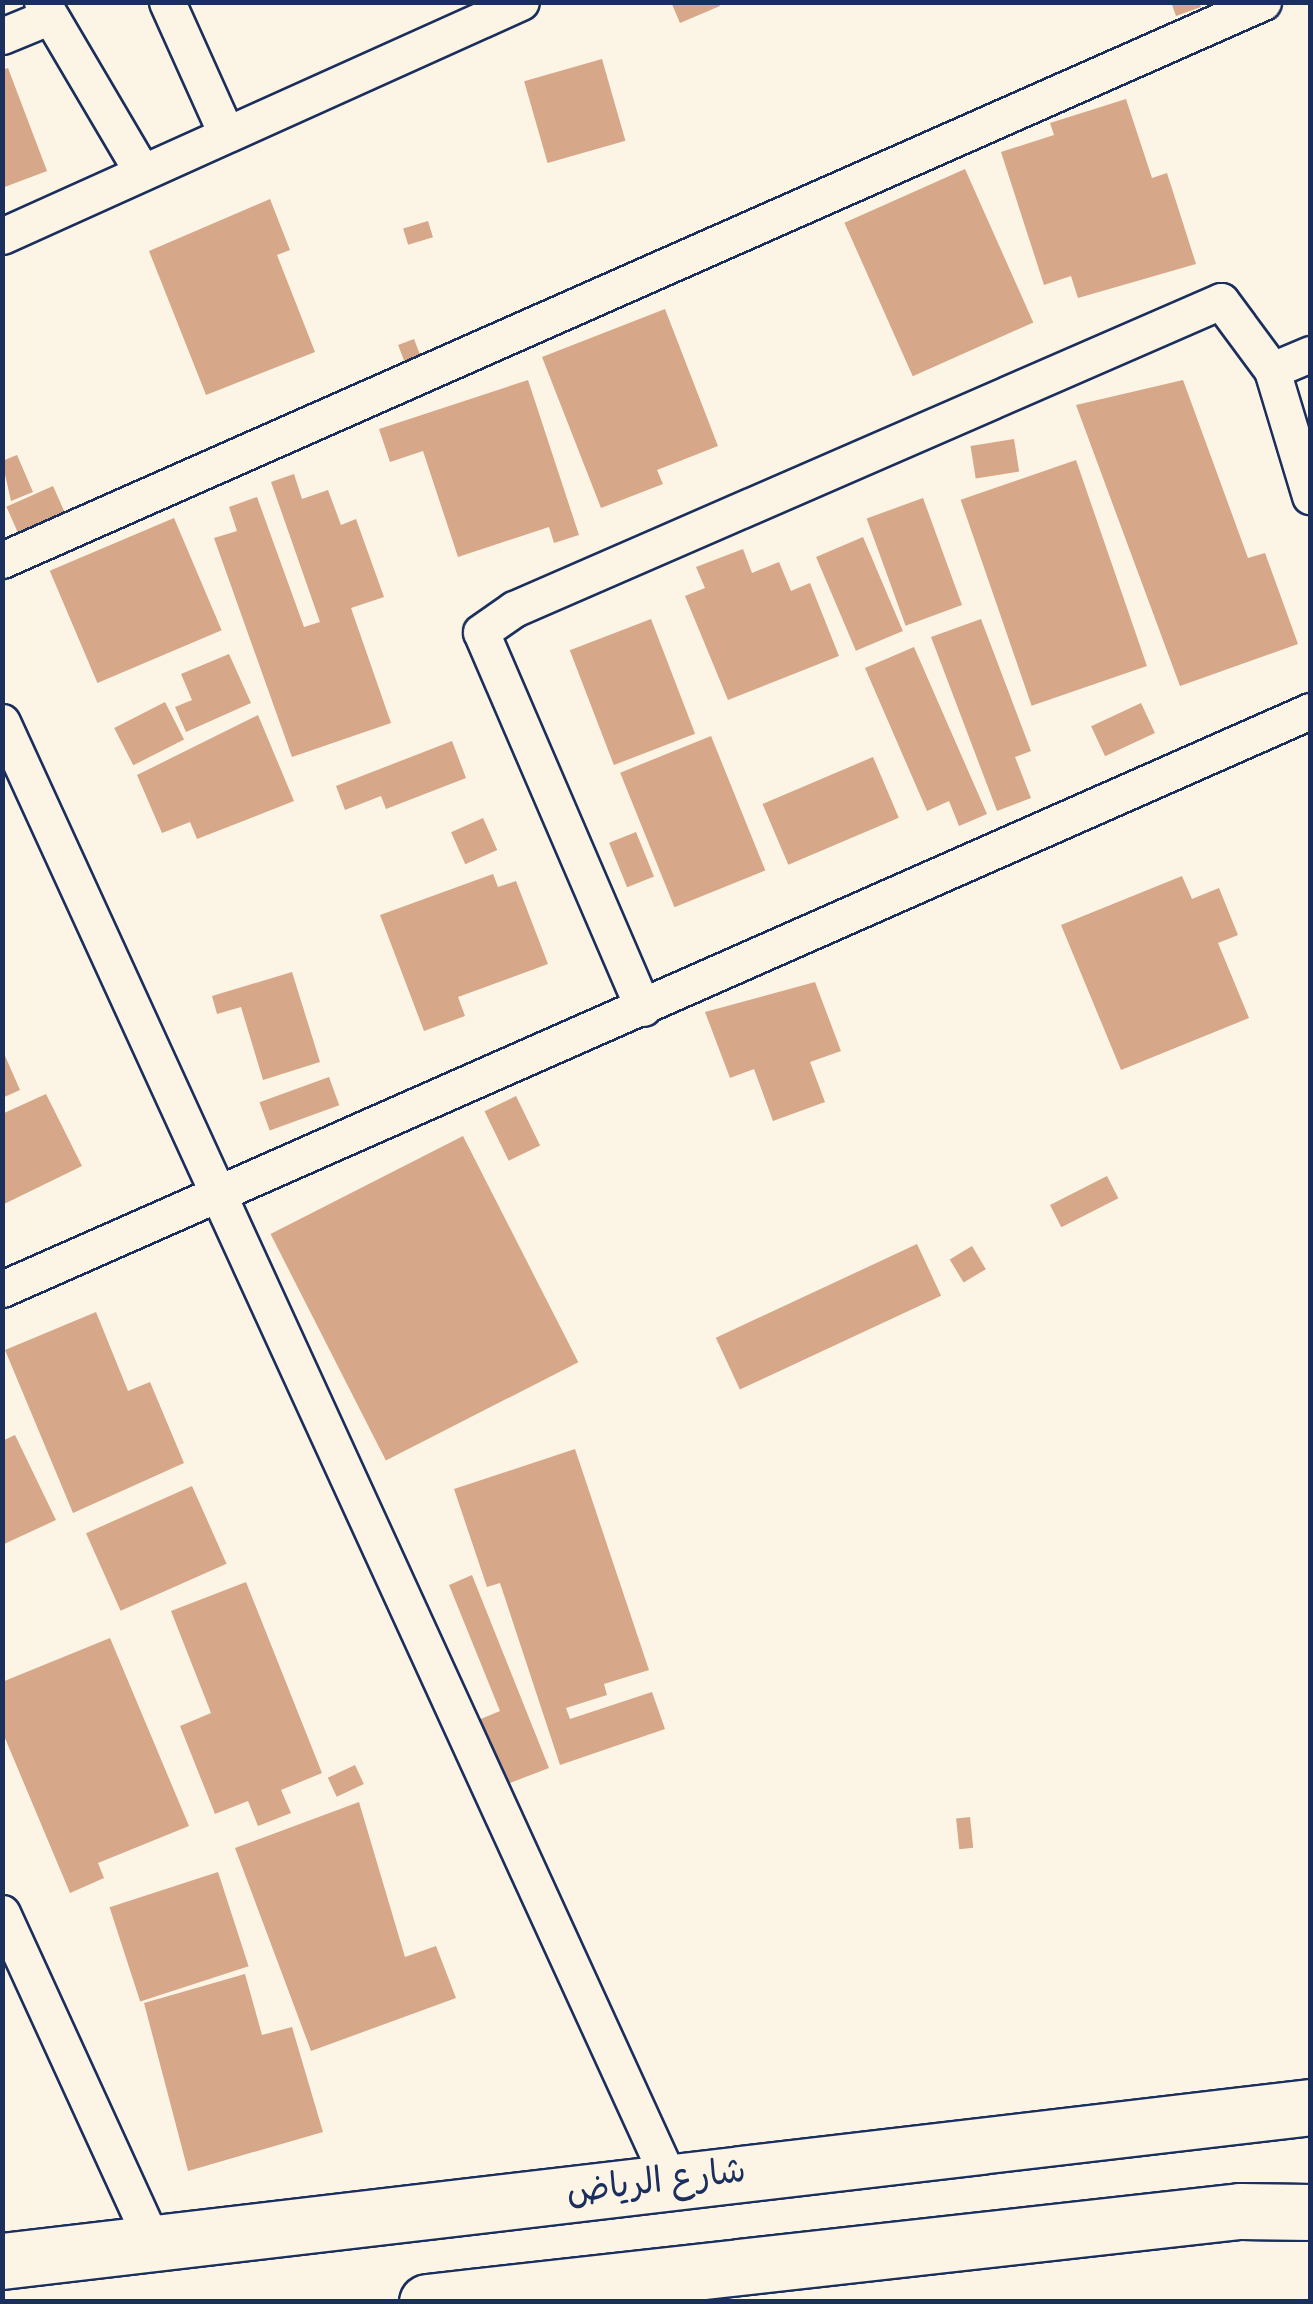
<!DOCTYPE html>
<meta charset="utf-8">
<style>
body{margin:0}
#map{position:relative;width:1313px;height:2304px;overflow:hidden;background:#fcf5e5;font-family:Caveat,"Playpen Sans Arabic",sans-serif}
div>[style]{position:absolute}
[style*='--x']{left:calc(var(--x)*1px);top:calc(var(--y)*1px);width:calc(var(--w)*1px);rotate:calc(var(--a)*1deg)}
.building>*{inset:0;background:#d6a788;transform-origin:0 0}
.roads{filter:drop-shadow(2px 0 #1b2f5e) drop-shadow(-2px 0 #1b2f5e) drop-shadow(0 2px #1b2f5e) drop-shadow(0 -2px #1b2f5e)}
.minor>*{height:35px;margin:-17.5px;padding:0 17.5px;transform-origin:17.5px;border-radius:17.5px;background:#fcf5e5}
.primary>*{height:55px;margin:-27.5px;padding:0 27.5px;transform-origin:27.5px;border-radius:27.5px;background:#fcf5e5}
span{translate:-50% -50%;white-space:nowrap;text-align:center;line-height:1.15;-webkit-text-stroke:8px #fcf5e5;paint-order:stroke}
.street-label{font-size:35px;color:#1b2f5e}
.frame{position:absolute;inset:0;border:5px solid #1b2f5e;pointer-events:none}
</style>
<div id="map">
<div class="building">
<div style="clip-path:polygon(671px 2px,718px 2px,720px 6px,680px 23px)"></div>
<div style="clip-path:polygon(1171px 2px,1199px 2px,1201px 7px,1176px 16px)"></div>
<div style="left:602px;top:59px;width:85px;height:81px;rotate:74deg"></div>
<div style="clip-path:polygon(8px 68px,47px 171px,2px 188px,2px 70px)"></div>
<div style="clip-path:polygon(1126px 99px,1152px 178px,1167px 173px,1196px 264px,1078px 298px,1071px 276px,1044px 285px,1001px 152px,1054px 135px,1050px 123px)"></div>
<div style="left:965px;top:169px;width:168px;height:132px;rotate:66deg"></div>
<div style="clip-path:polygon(270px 199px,290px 250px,277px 255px,315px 352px,206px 395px,149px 251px)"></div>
<div style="left:428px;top:221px;width:17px;height:26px;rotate:73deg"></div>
<div style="clip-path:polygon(665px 309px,718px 446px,657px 470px,663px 484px,601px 508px,542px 357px)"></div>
<div style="left:414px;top:339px;width:22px;height:17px;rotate:69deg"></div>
<div style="clip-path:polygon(528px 380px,579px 535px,554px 543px,549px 527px,458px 557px,423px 451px,390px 462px,379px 429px)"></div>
<div style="clip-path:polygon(1183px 380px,1248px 558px,1265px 553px,1298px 644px,1180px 686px,1076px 405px)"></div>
<div style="left:1014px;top:439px;width:33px;height:44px;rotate:81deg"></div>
<div style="clip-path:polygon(17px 455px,33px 492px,11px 501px,2px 461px)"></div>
<div style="left:1076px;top:460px;width:218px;height:122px;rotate:71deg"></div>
<div style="clip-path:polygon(294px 474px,302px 499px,328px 490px,341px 525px,356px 519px,384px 597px,351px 608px,391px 723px,292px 757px,214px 538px,237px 531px,229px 507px,257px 497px,304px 627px,320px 622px,271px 482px)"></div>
<div style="left:53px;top:486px;width:34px;height:51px;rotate:66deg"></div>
<div style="left:923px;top:498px;width:114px;height:60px;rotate:70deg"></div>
<div style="left:174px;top:518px;width:122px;height:135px;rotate:67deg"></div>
<div style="left:863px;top:537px;width:102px;height:51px;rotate:67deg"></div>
<div style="clip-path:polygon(743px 549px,752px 573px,779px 562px,791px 591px,810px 583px,839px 656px,728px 700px,685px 596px,705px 588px,696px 567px)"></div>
<div style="left:651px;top:619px;width:123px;height:87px;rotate:69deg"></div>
<div style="clip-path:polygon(981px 619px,1031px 751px,1015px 757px,1031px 798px,997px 811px,931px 637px)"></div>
<div style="clip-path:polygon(914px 647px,987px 814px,959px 826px,949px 801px,927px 811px,865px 668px)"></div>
<div style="clip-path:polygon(229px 654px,251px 703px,186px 732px,175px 707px,192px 700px,181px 674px)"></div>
<div style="left:165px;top:702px;width:42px;height:57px;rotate:63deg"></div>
<div style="left:1141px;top:703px;width:33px;height:55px;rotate:65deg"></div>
<div style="clip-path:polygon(258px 715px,294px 801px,197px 839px,190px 822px,162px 833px,137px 775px)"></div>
<div style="left:711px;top:736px;width:145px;height:98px;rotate:68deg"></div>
<div style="clip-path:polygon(452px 741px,466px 778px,386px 809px,381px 796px,345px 810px,336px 786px)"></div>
<div style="left:873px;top:757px;width:66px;height:120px;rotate:67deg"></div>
<div style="left:483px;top:818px;width:35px;height:35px;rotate:66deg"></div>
<div style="left:636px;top:832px;width:48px;height:29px;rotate:68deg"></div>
<div style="clip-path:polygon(493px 874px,498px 887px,516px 881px,548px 964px,458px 997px,465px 1016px,424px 1031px,380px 915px)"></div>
<div style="clip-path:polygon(1182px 876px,1192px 899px,1219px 888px,1238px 935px,1218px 943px,1249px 1018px,1121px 1070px,1061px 925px)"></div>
<div style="clip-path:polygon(292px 972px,320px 1062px,263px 1080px,241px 1007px,217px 1014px,212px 996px)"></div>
<div style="clip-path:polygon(815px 982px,841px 1051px,810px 1062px,825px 1102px,773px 1121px,754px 1069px,730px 1078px,705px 1012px)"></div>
<div style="clip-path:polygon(2px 1049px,20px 1090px,2px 1098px)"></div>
<div style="left:329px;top:1077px;width:30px;height:74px;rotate:70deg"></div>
<div style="clip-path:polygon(46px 1094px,82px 1166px,2px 1205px,2px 1114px)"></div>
<div style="left:516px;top:1096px;width:55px;height:35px;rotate:64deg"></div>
<div style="left:463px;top:1136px;width:254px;height:216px;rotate:63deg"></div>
<div style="left:1107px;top:1176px;width:25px;height:64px;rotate:63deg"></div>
<div style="left:917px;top:1244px;width:57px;height:222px;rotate:65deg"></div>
<div style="left:972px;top:1246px;width:27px;height:26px;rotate:59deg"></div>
<div style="clip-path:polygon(96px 1312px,128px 1391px,150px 1382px,184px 1463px,73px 1513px,5px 1350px)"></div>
<div style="clip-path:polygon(15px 1435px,56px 1520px,2px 1545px,2px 1441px)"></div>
<div style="clip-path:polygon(575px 1449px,649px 1670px,604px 1684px,607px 1695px,566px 1708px,570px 1719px,652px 1692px,665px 1729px,560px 1765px,500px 1583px,487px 1587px,454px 1489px)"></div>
<div style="left:192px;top:1486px;width:85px;height:116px;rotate:66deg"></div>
<div style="clip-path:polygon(472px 1575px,549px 1768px,502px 1786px,476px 1721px,500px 1711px,449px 1585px)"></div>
<div style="clip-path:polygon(246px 1582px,322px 1773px,281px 1790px,291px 1813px,258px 1826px,248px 1801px,215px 1814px,180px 1726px,211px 1713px,171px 1611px)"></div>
<div style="clip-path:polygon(110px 1638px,189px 1826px,98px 1863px,104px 1878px,70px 1893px,2px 1731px,2px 1682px)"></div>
<div style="left:355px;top:1765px;width:21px;height:30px;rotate:65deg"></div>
<div style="clip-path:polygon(359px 1802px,405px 1957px,436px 1946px,456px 1998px,311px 2051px,235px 1848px)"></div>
<div style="left:970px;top:1817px;width:31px;height:14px;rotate:84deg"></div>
<div style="left:218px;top:1872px;width:99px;height:114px;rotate:72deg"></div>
<div style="clip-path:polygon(245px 1974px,262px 2035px,292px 2027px,323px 2132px,188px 2171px,144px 2003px)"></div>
</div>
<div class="roads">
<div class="minor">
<div style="--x:42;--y:2;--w:195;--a:59.5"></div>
<div style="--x:167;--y:2;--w:144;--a:65.8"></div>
<div style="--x:2;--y:36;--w:50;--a:-22.4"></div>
<div style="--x:2;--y:236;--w:569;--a:-24.27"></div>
<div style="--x:1272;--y:370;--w:41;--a:-22.8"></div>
<div style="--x:2;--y:560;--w:1379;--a:-23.87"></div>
<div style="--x:2;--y:722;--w:1602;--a:65.4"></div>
<div style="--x:643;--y:1008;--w:409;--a:-113.3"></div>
<div style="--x:481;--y:632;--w:40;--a:-34.9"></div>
<div style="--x:514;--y:609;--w:771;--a:-23.54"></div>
<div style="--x:1221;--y:301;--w:86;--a:53.5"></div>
<div style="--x:1272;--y:370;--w:132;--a:73.2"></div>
<div style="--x:2;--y:1289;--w:1430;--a:-23.84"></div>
<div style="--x:2;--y:1913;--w:363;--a:65.4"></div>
</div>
<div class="primary">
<div style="--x:2;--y:2261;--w:1317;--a:-6.71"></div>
<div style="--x:427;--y:2302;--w:818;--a:-6.39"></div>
<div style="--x:1240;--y:2211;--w:70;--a:0.8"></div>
</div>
</div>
<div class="street-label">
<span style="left:656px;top:2181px;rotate:-7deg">شارع الرياض</span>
</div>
<div class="frame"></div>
</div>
